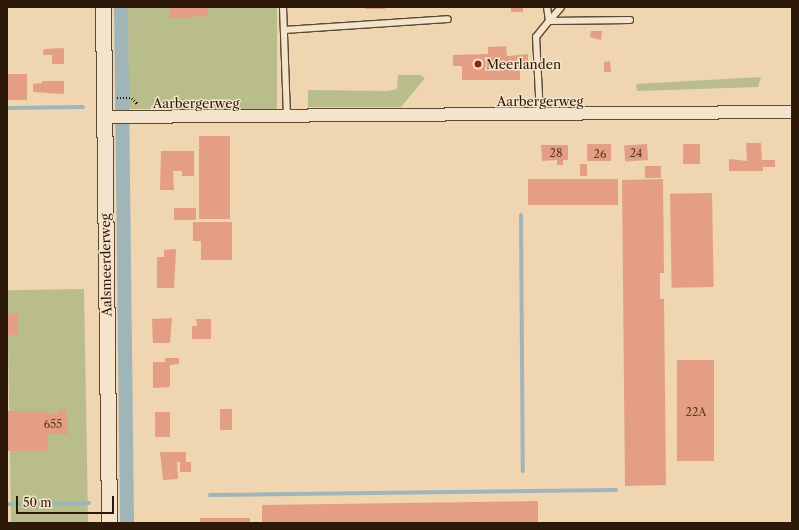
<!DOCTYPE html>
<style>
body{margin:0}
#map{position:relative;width:799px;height:530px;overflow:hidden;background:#efd5b0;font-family:"Libre Caslon Text",serif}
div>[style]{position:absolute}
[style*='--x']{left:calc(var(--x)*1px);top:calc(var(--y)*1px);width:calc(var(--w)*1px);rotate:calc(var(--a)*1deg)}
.green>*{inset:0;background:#b9bd8b;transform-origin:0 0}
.stream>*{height:4px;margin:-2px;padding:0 2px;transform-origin:2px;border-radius:2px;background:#a0b5b8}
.canal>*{height:14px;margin:-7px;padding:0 7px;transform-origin:7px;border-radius:7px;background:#a0b5b8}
.building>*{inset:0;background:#e49e84;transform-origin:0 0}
.path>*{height:2.5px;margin-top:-1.25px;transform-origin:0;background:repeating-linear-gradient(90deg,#2c1907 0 1px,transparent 0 3px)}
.roads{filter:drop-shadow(1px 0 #5d4831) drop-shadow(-1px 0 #5d4831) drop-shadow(0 1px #5d4831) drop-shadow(0 -1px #5d4831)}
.service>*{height:6px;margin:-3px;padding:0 3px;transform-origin:3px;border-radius:3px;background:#f5e4cc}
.minor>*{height:12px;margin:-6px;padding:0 6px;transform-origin:6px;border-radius:6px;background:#f5e4cc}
.tertiary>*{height:15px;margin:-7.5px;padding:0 7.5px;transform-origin:7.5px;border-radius:7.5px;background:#f5e4cc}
.dots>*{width:11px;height:11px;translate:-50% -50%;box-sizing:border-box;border:2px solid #f5e4cc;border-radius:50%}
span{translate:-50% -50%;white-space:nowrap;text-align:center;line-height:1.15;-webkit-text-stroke:3px #f5e4cc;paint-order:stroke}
.number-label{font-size:11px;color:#5a3a26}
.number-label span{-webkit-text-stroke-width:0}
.poi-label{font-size:13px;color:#2c1907}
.left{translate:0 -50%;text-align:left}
.street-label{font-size:13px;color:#2c1907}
.frame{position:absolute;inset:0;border:8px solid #2c1907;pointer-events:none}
.scale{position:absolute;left:16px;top:496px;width:98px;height:18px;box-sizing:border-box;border:2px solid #2c1907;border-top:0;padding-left:5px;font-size:12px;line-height:14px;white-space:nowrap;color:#2c1907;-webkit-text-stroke:3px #f5e4cc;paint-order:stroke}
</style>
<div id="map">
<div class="green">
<div style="left:115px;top:7px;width:162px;height:102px"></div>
<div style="clip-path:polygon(398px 75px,420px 75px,425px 78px,401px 107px,308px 107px,308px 90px,388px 91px,397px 89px)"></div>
<div style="clip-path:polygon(761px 77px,758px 87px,637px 91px,636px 84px)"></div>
<div style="left:84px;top:289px;width:234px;height:77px;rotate:89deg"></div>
</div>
<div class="stream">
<div style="--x:7;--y:108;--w:76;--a:-0.8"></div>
<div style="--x:521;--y:215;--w:256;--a:89.6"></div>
<div style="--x:210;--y:495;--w:406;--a:-0.7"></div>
<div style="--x:7;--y:504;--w:82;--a:-0.7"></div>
</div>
<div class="canal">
<div style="--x:121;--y:7;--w:516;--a:89.33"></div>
</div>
<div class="building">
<div style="clip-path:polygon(168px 7px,208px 7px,208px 16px,170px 18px)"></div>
<div style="left:365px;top:7px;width:20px;height:2px"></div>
<div style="left:511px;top:7px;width:12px;height:5px"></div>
<div style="clip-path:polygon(591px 31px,602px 31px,601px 40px,590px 37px)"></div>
<div style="clip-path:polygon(506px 46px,507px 56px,528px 54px,528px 65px,520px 65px,520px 80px,462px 80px,462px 66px,453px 66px,453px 55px,488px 54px,488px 47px)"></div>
<div style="clip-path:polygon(64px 48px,64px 64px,52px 64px,52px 55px,43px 55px,44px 49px)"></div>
<div style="clip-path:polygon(610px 61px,611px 72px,604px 72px,604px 62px)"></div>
<div style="left:7px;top:74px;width:20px;height:26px"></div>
<div style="clip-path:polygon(42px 81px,64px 81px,64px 94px,33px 92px,33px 84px,42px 83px)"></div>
<div style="left:199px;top:136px;width:31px;height:83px"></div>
<div style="clip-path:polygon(746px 143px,761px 143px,762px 160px,775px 160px,775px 167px,763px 167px,763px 171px,729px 171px,729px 159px,747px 161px)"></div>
<div style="left:587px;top:144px;width:24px;height:17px"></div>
<div style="left:647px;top:144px;width:16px;height:23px;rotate:86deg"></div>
<div style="left:683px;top:144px;width:17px;height:20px"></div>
<div style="clip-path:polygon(541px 145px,568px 145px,568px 160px,563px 160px,563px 165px,557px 165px,557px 160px,542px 161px)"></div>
<div style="clip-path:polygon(161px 151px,194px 151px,194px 176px,182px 176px,182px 171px,173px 171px,174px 190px,160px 190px)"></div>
<div style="left:580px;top:164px;width:7px;height:12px"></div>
<div style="left:645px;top:166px;width:16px;height:12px"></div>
<div style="left:618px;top:179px;width:26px;height:90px;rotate:90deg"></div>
<div style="clip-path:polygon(663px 179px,664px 273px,660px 273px,660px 299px,664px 299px,666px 485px,625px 486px,622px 180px)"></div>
<div style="left:712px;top:193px;width:94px;height:42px;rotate:89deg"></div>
<div style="left:174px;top:208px;width:22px;height:12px"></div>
<div style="clip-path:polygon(193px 222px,232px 222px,232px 260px,201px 260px,201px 241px,193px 241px)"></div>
<div style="clip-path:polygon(176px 249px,174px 288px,157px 288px,157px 257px,164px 257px,164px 250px)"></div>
<div style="clip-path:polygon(7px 313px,19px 313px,17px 335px,8px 335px)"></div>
<div style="clip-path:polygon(172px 318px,170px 343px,153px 343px,152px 319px)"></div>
<div style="clip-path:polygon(196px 319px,211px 319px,211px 339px,192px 339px,192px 326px,197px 326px)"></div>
<div style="clip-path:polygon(165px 358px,179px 358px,179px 364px,170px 365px,170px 387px,153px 388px,153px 362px,165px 362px)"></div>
<div style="left:677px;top:360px;width:37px;height:101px"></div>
<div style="clip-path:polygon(59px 409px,66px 409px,66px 414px,68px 414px,68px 434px,48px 434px,48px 451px,7px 451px,7px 411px,47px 411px,47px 414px,58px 414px)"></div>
<div style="left:220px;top:409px;width:12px;height:21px"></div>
<div style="left:155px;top:412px;width:15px;height:25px"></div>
<div style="clip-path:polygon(160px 452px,186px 452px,186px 462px,191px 462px,191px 472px,180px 472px,180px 462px,177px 462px,178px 479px,163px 480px)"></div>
<div style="clip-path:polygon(538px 501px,538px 523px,262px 523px,262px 505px)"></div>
<div style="left:200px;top:518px;width:50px;height:5px"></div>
</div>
<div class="path">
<div style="--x:117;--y:98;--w:15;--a:0"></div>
<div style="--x:132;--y:98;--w:8;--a:45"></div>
</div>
<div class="roads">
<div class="service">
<div style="--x:283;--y:7;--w:109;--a:87.9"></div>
<div style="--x:549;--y:21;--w:81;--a:-0.7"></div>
<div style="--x:549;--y:21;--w:18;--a:-49"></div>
<div style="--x:284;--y:30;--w:164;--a:-3.8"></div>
<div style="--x:540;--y:115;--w:78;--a:-92.9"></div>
<div style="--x:536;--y:37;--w:21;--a:-51"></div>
<div style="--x:549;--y:21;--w:14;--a:-98"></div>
</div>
<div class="minor">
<div style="--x:105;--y:117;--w:687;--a:-0.42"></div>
</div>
<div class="tertiary">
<div style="--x:103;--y:7;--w:516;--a:89.33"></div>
</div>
</div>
<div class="dots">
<div style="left:478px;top:64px;background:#8f2418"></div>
</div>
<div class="number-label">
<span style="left:556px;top:153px">28</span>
<span style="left:636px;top:153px">24</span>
<span style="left:600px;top:154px">26</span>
<span style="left:696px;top:412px">22A</span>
<span style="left:53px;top:424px">655</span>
</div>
<div class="poi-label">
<span class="left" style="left:486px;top:64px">Meerlanden</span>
</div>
<div class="street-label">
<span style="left:540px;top:101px">Aarbergerweg</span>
<span style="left:196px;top:103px">Aarbergerweg</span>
<span style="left:106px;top:265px;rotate:-91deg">Aalsmeerderweg</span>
</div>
<div class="frame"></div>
<div class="scale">50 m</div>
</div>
